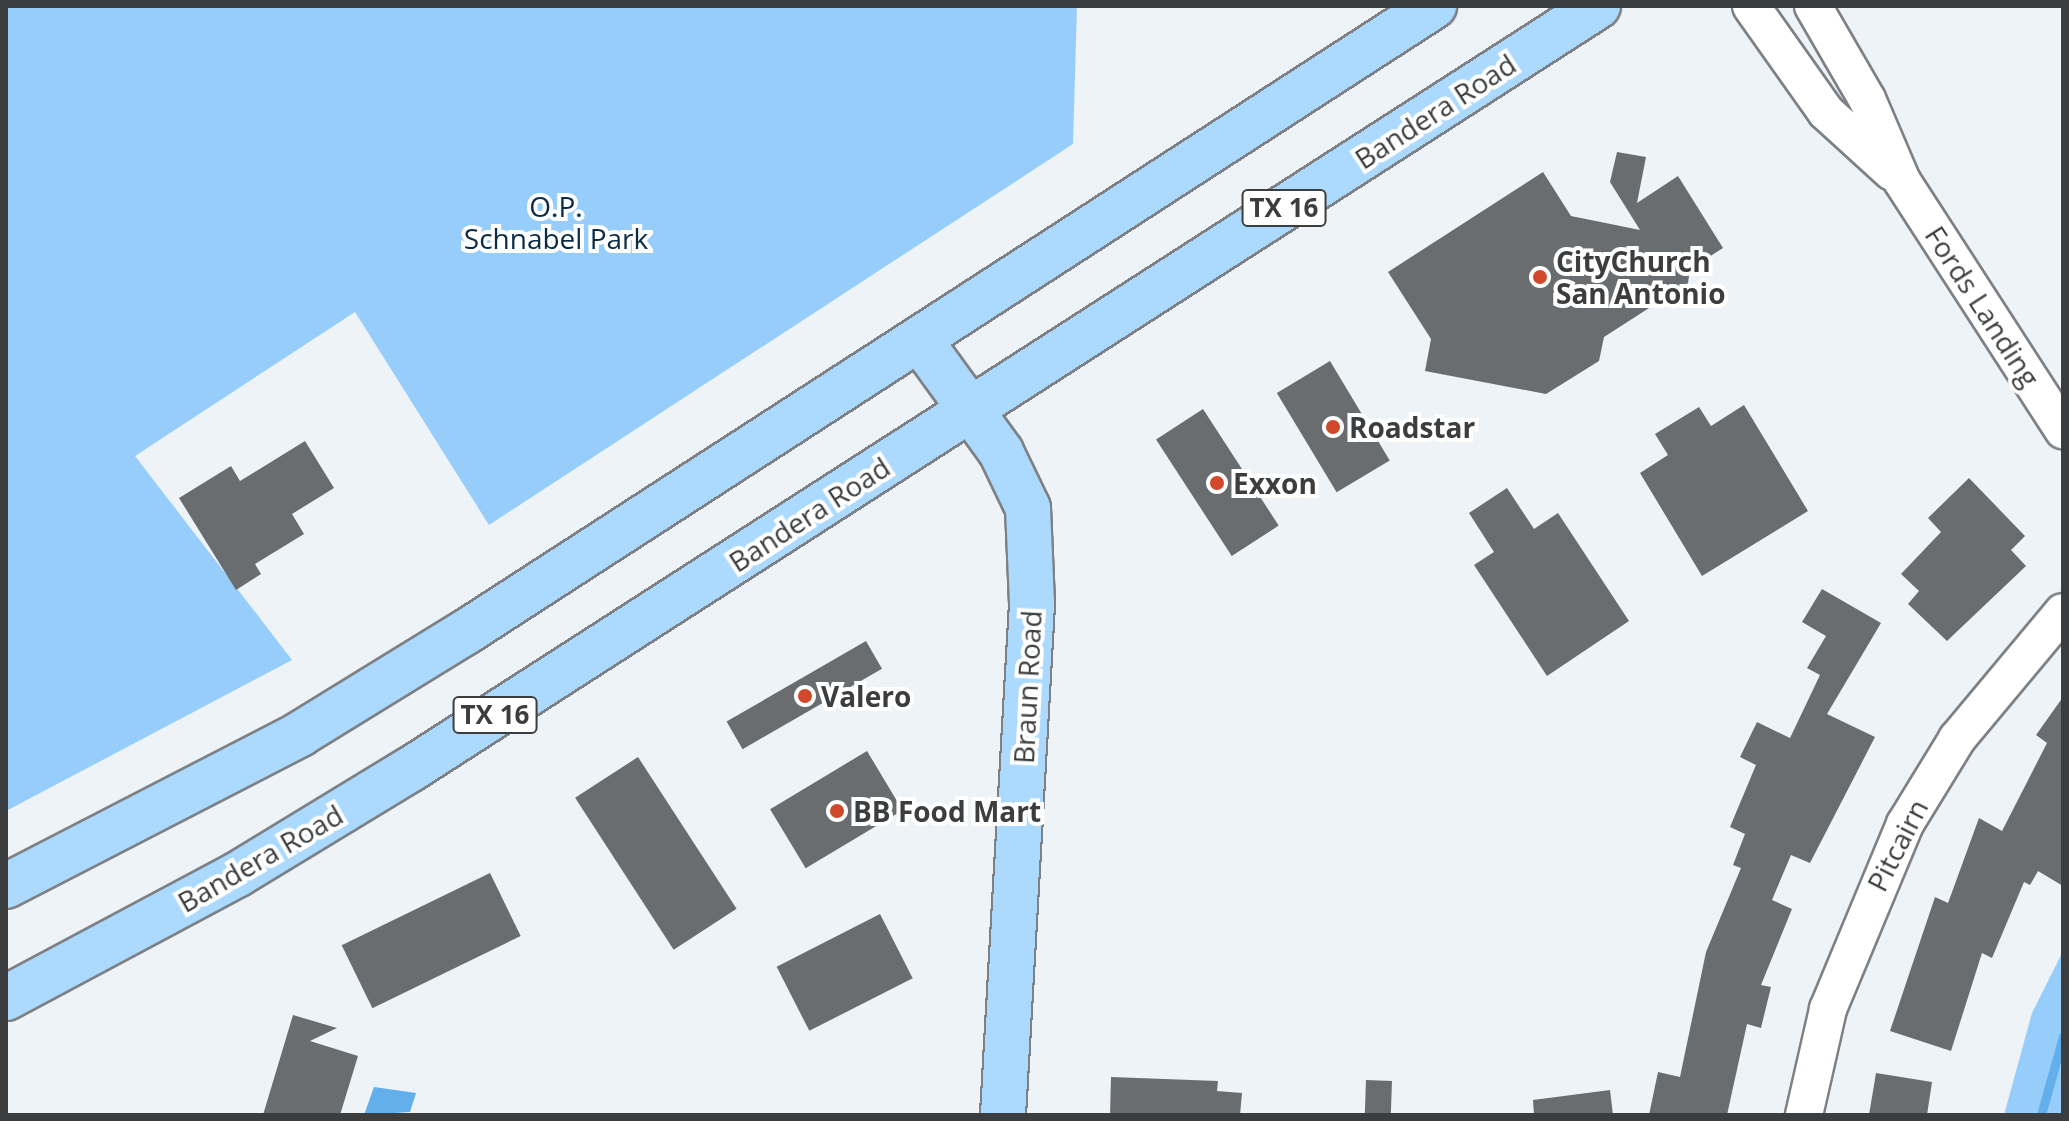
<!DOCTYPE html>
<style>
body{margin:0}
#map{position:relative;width:2069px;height:1121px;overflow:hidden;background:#eef3f7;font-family:"Open Sans",sans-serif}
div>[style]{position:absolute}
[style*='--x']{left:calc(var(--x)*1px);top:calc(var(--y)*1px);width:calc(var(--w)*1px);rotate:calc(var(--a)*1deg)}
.green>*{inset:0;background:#97cdfa}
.water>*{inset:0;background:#62afeb}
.stream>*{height:9px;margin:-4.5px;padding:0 4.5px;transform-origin:4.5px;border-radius:4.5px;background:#62afeb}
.building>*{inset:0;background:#696d70;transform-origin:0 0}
.roads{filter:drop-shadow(2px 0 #7d8185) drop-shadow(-2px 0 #7d8185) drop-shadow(0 2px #7d8185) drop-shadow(0 -2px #7d8185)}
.minor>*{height:36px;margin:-18px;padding:0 18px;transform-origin:18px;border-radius:18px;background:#fff}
.major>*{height:44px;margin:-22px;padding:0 22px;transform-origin:22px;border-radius:22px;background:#acdafe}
.dots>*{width:22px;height:22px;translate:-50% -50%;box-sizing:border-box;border:4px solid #fff;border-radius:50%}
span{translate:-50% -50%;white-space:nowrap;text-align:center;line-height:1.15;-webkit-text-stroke:8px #fff;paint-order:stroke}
.shield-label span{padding:2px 6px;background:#fff;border:2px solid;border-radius:6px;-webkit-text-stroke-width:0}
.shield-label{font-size:26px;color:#3b3d3e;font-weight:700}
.street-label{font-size:28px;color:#3b3d3e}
.park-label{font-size:28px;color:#0a2b43}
.poi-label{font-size:28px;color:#3b3d3e;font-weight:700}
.left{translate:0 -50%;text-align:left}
.frame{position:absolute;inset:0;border:8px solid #3b3d3e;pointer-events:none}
</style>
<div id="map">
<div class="green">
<div style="clip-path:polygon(6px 6px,1077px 6px,1073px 144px,489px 525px,355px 312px,135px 456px,292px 660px,6px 811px)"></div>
<div style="clip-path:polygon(2063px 951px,2063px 1115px,2004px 1115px,2032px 1013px)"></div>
</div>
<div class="water">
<div style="clip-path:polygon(374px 1087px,416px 1093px,410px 1112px,364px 1115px)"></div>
</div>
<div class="stream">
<div style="--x:2041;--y:1115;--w:82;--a:-74.4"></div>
</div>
<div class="building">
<div style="clip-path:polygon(1617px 152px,1646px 157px,1637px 203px,1678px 176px,1723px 248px,1690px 269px,1688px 283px,1604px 337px,1599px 361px,1546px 394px,1425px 371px,1431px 339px,1388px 272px,1543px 172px,1571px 216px,1640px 230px,1610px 182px)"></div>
<div style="left:1330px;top:361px;width:116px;height:62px;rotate:59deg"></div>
<div style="clip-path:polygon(1744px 405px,1808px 511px,1702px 576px,1640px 473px,1668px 455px,1655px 434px,1699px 407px,1711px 426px)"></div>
<div style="left:1203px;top:409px;width:139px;height:56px;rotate:57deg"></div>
<div style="clip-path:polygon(305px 441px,334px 488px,292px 514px,304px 534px,255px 564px,261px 574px,236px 590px,179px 498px,231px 466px,240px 481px)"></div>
<div style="clip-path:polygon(1969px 478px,2025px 536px,2011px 550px,2026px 566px,1947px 641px,1908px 604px,1919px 591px,1901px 574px,1941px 532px,1928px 518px)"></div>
<div style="clip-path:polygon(1507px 488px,1534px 529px,1558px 513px,1629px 621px,1547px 676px,1474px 565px,1494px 552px,1469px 513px)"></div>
<div style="clip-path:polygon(1822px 589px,1881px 623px,1827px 714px,1875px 737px,1810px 863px,1791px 855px,1772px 900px,1792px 909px,1761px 985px,1771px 987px,1761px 1028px,1747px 1024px,1727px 1115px,1649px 1115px,1658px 1072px,1680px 1077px,1706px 952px,1741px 868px,1733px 865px,1745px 834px,1730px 827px,1756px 765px,1740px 757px,1757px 722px,1790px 738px,1820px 675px,1807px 668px,1826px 636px,1802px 622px)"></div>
<div style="left:866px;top:641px;width:32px;height:161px;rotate:60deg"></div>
<div style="clip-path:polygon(2063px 697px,2063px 886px,2038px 871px,2030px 885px,2024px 882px,1992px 958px,1982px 953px,1951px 1051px,1890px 1031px,1935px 897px,1948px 903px,1979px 818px,2002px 831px,2047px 743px,2036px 735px)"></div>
<div style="left:867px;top:751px;width:69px;height:113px;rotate:59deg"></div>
<div style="left:638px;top:757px;width:181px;height:75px;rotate:57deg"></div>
<div style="left:490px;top:873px;width:70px;height:165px;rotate:64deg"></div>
<div style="left:880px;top:914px;width:72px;height:116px;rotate:63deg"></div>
<div style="clip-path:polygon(293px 1015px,337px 1028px,310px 1041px,358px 1056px,340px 1115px,263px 1115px)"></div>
<div style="clip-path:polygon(1876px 1073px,1932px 1082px,1927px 1115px,1869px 1115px)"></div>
<div style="clip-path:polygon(1111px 1077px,1218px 1081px,1217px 1091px,1242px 1093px,1240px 1115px,1110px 1115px)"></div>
<div style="left:1366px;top:1080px;width:26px;height:35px;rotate:2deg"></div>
<div style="clip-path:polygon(1610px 1090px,1613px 1115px,1534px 1115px,1533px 1100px)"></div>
</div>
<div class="roads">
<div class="minor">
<div style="--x:1751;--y:6;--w:130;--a:54.7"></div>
<div style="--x:1826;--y:112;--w:89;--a:42.3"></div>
<div style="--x:1813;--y:6;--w:108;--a:59.9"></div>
<div style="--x:1867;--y:99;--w:89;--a:66.9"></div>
<div style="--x:1902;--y:181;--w:297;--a:57.1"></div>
<div style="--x:1804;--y:1115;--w:109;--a:-77.2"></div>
<div style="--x:1828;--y:1009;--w:200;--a:-67.4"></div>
<div style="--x:1905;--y:824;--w:100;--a:-58.5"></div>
<div style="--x:1957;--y:739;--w:165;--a:-50.2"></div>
</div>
<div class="major">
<div style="--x:919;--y:339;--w:140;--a:54"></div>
<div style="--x:1001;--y:452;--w:62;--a:64.3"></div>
<div style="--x:1028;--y:508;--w:96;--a:87.6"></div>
<div style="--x:1032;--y:604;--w:512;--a:93.25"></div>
<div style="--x:6;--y:886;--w:331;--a:-27.3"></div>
<div style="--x:300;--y:734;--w:195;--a:-31.6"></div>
<div style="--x:466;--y:632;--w:1153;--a:-32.89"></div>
<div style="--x:6;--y:998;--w:263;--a:-28.1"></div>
<div style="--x:238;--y:874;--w:202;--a:-31.3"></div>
<div style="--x:411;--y:769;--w:1411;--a:-32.73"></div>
</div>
</div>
<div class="dots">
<div style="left:1540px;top:277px;background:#d2482a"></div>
<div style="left:1333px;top:427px;background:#d2482a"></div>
<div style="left:1217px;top:483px;background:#d2482a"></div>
<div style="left:805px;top:696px;background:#d2482a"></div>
<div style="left:837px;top:811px;background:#d2482a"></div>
</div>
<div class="shield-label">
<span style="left:1284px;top:208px">TX 16</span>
<span style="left:495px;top:715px">TX 16</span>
</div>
<div class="street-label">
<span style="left:1435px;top:111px;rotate:-33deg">Bandera Road</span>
<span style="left:1983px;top:306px;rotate:57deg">Fords Landing</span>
<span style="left:809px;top:514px;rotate:-33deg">Bandera Road</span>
<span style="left:1027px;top:687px;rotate:-87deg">Braun Road</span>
<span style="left:1897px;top:845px;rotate:-63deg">Pitcairn</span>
<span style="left:260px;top:858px;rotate:-30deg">Bandera Road</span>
</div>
<div class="park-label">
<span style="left:556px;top:222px">O.P.<br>Schnabel Park</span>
</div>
<div class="poi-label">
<span class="left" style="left:1556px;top:277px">CityChurch<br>San Antonio</span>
<span class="left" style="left:1349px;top:427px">Roadstar</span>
<span class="left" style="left:1233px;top:483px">Exxon</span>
<span class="left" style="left:821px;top:696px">Valero</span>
<span class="left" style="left:853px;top:811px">BB Food Mart</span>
</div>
<div class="frame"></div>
</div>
